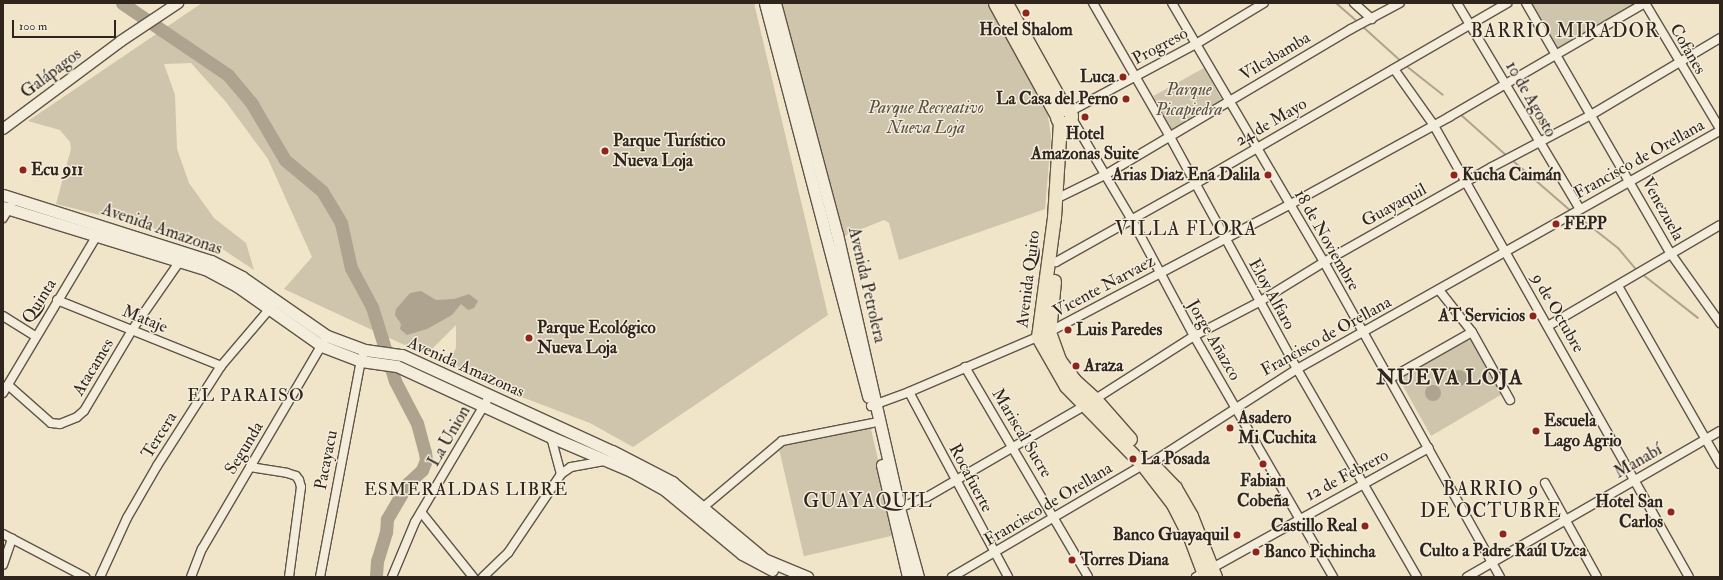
<!DOCTYPE html>
<meta charset="utf-8">
<style>
body{margin:0}
#map{position:relative;width:1723px;height:580px;overflow:hidden;background:#f0e4c9;font-family:"IM FELL Double Pica",serif}
div>[style]{position:absolute}
[style*='--x']{left:calc(var(--x)*1px);top:calc(var(--y)*1px);width:calc(var(--w)*1px);rotate:calc(var(--a)*1deg)}
.green>*{inset:0;background:#cfc4ac;transform-origin:0 0}
.water>*{inset:0;background:#aea38e}
.round{border-radius:50%}
.stream>*{height:2px;margin:-1px;padding:0 1px;transform-origin:1px;border-radius:1px;background:#aea38e}
.river>*{height:13px;margin:-6.5px;padding:0 6.5px;transform-origin:6.5px;border-radius:6.5px;background:#aea38e}
.roads{filter:drop-shadow(1px 0 #5f5547) drop-shadow(-1px 0 #5f5547) drop-shadow(0 1px #5f5547) drop-shadow(0 -1px #5f5547)}
.minor>*{height:8px;margin:-4px;padding:0 4px;transform-origin:4px;border-radius:4px;background:#f5eddc}
.tertiary>*{height:10px;margin:-5px;padding:0 5px;transform-origin:5px;border-radius:5px;background:#f5eddc}
.secondary>*{height:11px;margin:-5.5px;padding:0 5.5px;transform-origin:5.5px;border-radius:5.5px;background:#f5eddc}
.trunk>*{height:13px;margin:-6.5px;padding:0 6.5px;transform-origin:6.5px;border-radius:6.5px;background:#f0e4c9}
.trunk>.ring{margin:-6.5px;padding:0;box-sizing:content-box;background:none;border:13px solid #f0e4c9;border-radius:50%}
.dots>*{width:11px;height:11px;translate:-50% -50%;box-sizing:border-box;border:2px solid #f5eddc;border-radius:50%}
span{translate:-50% -50%;white-space:nowrap;text-align:center;line-height:1.15;-webkit-text-stroke:3px #f5eddc;paint-order:stroke}
.poi-label{font-size:17px;color:#2f251c;font-weight:700}
.right{translate:-100% -50%;text-align:right}
.left{translate:0 -50%;text-align:left}
.street-label{font-size:17px;color:#2f251c}
.park-label{font-size:17px;color:#574d40;font-style:italic}
.neighbourhood-label{font-size:18px;color:#2f251c;letter-spacing:1px}
.quarter-label{font-size:19px;color:#2f251c;letter-spacing:1px}
.district-label{font-size:21px;color:#2f251c;font-weight:700;letter-spacing:1px}
.frame{position:absolute;inset:0;border:4px solid #2f251c;pointer-events:none}
.scale{position:absolute;left:12px;top:20px;width:104px;height:18px;box-sizing:border-box;border:2px solid #2f251c;border-top:0;padding-left:5px;font-size:12px;line-height:14px;white-space:nowrap;color:#2f251c;-webkit-text-stroke:3px #f5eddc;paint-order:stroke}
</style>
<div id="map">
<div class="green">
<div style="clip-path:polygon(202px 3px,754px 3px,828px 315px,633px 447px,590px 423px,498px 388px,448px 364px,456px 348px,456px 325px,426px 355px,284px 289px,312px 257px,268px 159px,226px 102px,191px 63px,164px 64px,175px 95px,177px 149px,189px 183px,214px 218px,246px 243px,254px 270px,215px 244px,56px 204px,71px 149px,70px 142px,60px 130px,28px 121px)"></div>
<div style="clip-path:polygon(781px 3px,987px 3px,1047px 109px,1051px 137px,1045px 209px,899px 260px,889px 223px,884px 220px,844px 236px)"></div>
<div style="clip-path:polygon(1532px 3px,1638px 3px,1557px 48px)"></div>
<div style="left:1204px;top:68px;width:39px;height:58px;rotate:61deg"></div>
<div style="clip-path:polygon(1464px 340px,1474px 341px,1504px 393px,1431px 436px,1398px 377px)"></div>
<div style="left:870px;top:425px;width:113px;height:94px;rotate:77deg"></div>
</div>
<div class="water">
<div style="clip-path:polygon(421px 291px,436px 300px,454px 299px,469px 294px,478px 301px,474px 308px,468px 310px,461px 304px,452px 315px,427px 329px,407px 335px,400px 329px,401px 324px,395px 315px,396px 309px,410px 293px)"></div>
<div class="round" style="left:1451px;top:370px;width:16px;height:16px"></div>
<div class="round" style="left:1425px;top:385px;width:16px;height:16px"></div>
</div>
<div class="stream">
<div style="--x:1336;--y:3;--w:30;--a:41"></div>
<div style="--x:1362;--y:26;--w:54;--a:42"></div>
<div style="--x:1405;--y:65;--w:48;--a:38.3"></div>
<div style="--x:1460;--y:114;--w:63;--a:41.8"></div>
<div style="--x:1512;--y:160;--w:79;--a:40.9"></div>
<div style="--x:1576;--y:215;--w:53;--a:38.2"></div>
<div style="--x:1618;--y:248;--w:30;--a:50"></div>
<div style="--x:1642;--y:274;--w:71;--a:38.2"></div>
</div>
<div class="river">
<div style="--x:122;--y:3;--w:128;--a:34.2"></div>
<div style="--x:228;--y:75;--w:38;--a:50"></div>
<div style="--x:252;--y:104;--w:65;--a:59.5"></div>
<div style="--x:285;--y:160;--w:48;--a:40"></div>
<div style="--x:322;--y:191;--w:37;--a:59"></div>
<div style="--x:341;--y:223;--w:46;--a:77.5"></div>
<div style="--x:351;--y:268;--w:44;--a:61.7"></div>
<div style="--x:372;--y:307;--w:77;--a:72.7"></div>
<div style="--x:395;--y:381;--w:47;--a:62.4"></div>
<div style="--x:417;--y:423;--w:30;--a:75"></div>
<div style="--x:425;--y:452;--w:8;--a:83"></div>
<div style="--x:426;--y:460;--w:11;--a:112"></div>
<div style="--x:422;--y:470;--w:19;--a:137"></div>
<div style="--x:408;--y:483;--w:42;--a:120.3"></div>
<div style="--x:387;--y:519;--w:13;--a:94"></div>
<div style="--x:386;--y:532;--w:30;--a:107"></div>
<div style="--x:377;--y:561;--w:16;--a:94"></div>
</div>
<div class="roads">
<div class="minor">
<div style="--x:1093;--y:3;--w:155;--a:60.1"></div>
<div style="--x:1170;--y:137;--w:264;--a:61.3"></div>
<div style="--x:1297;--y:369;--w:240;--a:60"></div>
<div style="--x:1172;--y:3;--w:300;--a:59.6"></div>
<div style="--x:1324;--y:262;--w:361;--a:60.8"></div>
<div style="--x:1354;--y:3;--w:24;--a:42"></div>
<div style="--x:1457;--y:3;--w:240;--a:59.2"></div>
<div style="--x:1526;--y:3;--w:290;--a:60"></div>
<div style="--x:1671;--y:254;--w:85;--a:54.6"></div>
<div style="--x:1645;--y:3;--w:147;--a:59.2"></div>
<div style="--x:1394;--y:69;--w:67;--a:54.7"></div>
<div style="--x:1433;--y:124;--w:520;--a:60.53"></div>
<div style="--x:1069;--y:112;--w:144;--a:-28.2"></div>
<div style="--x:1196;--y:44;--w:79;--a:-31.1"></div>
<div style="--x:1071;--y:117;--w:120;--a:59.4"></div>
<div style="--x:1132;--y:220;--w:132;--a:61.9"></div>
<div style="--x:1194;--y:336;--w:278;--a:60"></div>
<div style="--x:1062;--y:196;--w:48;--a:-26"></div>
<div style="--x:1105;--y:175;--w:286;--a:-30.7"></div>
<div style="--x:1351;--y:29;--w:55;--a:-28"></div>
<div style="--x:3;--y:218;--w:15;--a:-58"></div>
<div style="--x:1048;--y:260;--w:8;--a:14"></div>
<div style="--x:1056;--y:262;--w:159;--a:-29.3"></div>
<div style="--x:1195;--y:184;--w:361;--a:-30.1"></div>
<div style="--x:1618;--y:286;--w:205;--a:60.2"></div>
<div style="--x:1439;--y:290;--w:53;--a:51.8"></div>
<div style="--x:1472;--y:332;--w:78;--a:60.8"></div>
<div style="--x:57;--y:300;--w:177;--a:21.9"></div>
<div style="--x:3;--y:316;--w:38;--a:32"></div>
<div style="--x:1548;--y:326;--w:199;--a:-30.4"></div>
<div style="--x:965;--y:367;--w:243;--a:59.6"></div>
<div style="--x:1389;--y:379;--w:95;--a:-29.5"></div>
<div style="--x:8;--y:385;--w:57;--a:41.5"></div>
<div style="--x:51;--y:423;--w:9;--a:6"></div>
<div style="--x:60;--y:424;--w:18;--a:-22"></div>
<div style="--x:77;--y:417;--w:9;--a:-41"></div>
<div style="--x:84;--y:411;--w:94;--a:-59.3"></div>
<div style="--x:132;--y:330;--w:84;--a:-55.2"></div>
<div style="--x:909;--y:392;--w:210;--a:61.8"></div>
<div style="--x:3;--y:393;--w:187;--a:-59.2"></div>
<div style="--x:871;--y:406;--w:40;--a:-20.2"></div>
<div style="--x:909;--y:392;--w:152;--a:-23.2"></div>
<div style="--x:1049;--y:332;--w:272;--a:-27.9"></div>
<div style="--x:1289;--y:205;--w:183;--a:-28.8"></div>
<div style="--x:1449;--y:117;--w:227;--a:-30.2"></div>
<div style="--x:551;--y:437;--w:38;--a:75"></div>
<div style="--x:250;--y:467;--w:37;--a:9"></div>
<div style="--x:287;--y:473;--w:9;--a:18"></div>
<div style="--x:296;--y:476;--w:5;--a:53"></div>
<div style="--x:299;--y:480;--w:7;--a:74"></div>
<div style="--x:301;--y:487;--w:91;--a:97.6"></div>
<div style="--x:1545;--y:483;--w:107;--a:61"></div>
<div style="--x:700;--y:510;--w:107;--a:-40.1"></div>
<div style="--x:782;--y:441;--w:93;--a:-11.2"></div>
<div style="--x:894;--y:510;--w:35;--a:-22"></div>
<div style="--x:927;--y:497;--w:184;--a:-30.1"></div>
<div style="--x:1086;--y:405;--w:128;--a:-32.6"></div>
<div style="--x:1194;--y:336;--w:73;--a:-27.6"></div>
<div style="--x:1259;--y:302;--w:76;--a:-31.6"></div>
<div style="--x:1324;--y:262;--w:193;--a:-29.5"></div>
<div style="--x:1492;--y:167;--w:112;--a:-27.7"></div>
<div style="--x:1591;--y:115;--w:150;--a:-30.8"></div>
<div style="--x:421;--y:512;--w:83;--a:51.3"></div>
<div style="--x:3;--y:534;--w:93;--a:27.7"></div>
<div style="--x:3;--y:565;--w:28;--a:-71"></div>
<div style="--x:100;--y:577;--w:65;--a:-65.4"></div>
<div style="--x:127;--y:518;--w:60;--a:-60"></div>
<div style="--x:157;--y:466;--w:119;--a:-57.4"></div>
<div style="--x:221;--y:366;--w:80;--a:-49.6"></div>
<div style="--x:191;--y:577;--w:30;--a:-69"></div>
<div style="--x:202;--y:549;--w:241;--a:-59.6"></div>
<div style="--x:320;--y:577;--w:220;--a:-79.3"></div>
<div style="--x:361;--y:361;--w:12;--a:-70"></div>
<div style="--x:392;--y:577;--w:60;--a:-67.3"></div>
<div style="--x:415;--y:522;--w:147;--a:-59.4"></div>
<div style="--x:483;--y:577;--w:35;--a:-44"></div>
<div style="--x:508;--y:553;--w:95;--a:-56.1"></div>
<div style="--x:561;--y:474;--w:12;--a:-35"></div>
<div style="--x:571;--y:467;--w:35;--a:-10"></div>
<div style="--x:952;--y:577;--w:221;--a:-30.4"></div>
<div style="--x:1143;--y:465;--w:8;--a:-14"></div>
<div style="--x:1151;--y:463;--w:174;--a:-32.8"></div>
<div style="--x:1297;--y:369;--w:485;--a:-29.4"></div>
<div style="--x:1196;--y:577;--w:266;--a:-29"></div>
<div style="--x:1467;--y:577;--w:292;--a:-30"></div>
</div>
<div class="tertiary">
<div style="--x:3;--y:129;--w:147;--a:-36.7"></div>
<div style="--x:121;--y:41;--w:69;--a:-33.7"></div>
</div>
<div class="secondary">
<div style="--x:765;--y:3;--w:407;--a:75.3"></div>
<div style="--x:775;--y:3;--w:239;--a:75"></div>
<div style="--x:837;--y:234;--w:281;--a:77.2"></div>
<div style="--x:899;--y:508;--w:72;--a:74.6"></div>
<div style="--x:3;--y:195;--w:218;--a:17.6"></div>
<div style="--x:211;--y:261;--w:35;--a:27"></div>
<div style="--x:242;--y:277;--w:103;--a:34.8"></div>
<div style="--x:327;--y:336;--w:40;--a:20.2"></div>
<div style="--x:365;--y:350;--w:37;--a:8"></div>
<div style="--x:402;--y:355;--w:231;--a:24.6"></div>
<div style="--x:612;--y:451;--w:68;--a:27.3"></div>
<div style="--x:672;--y:482;--w:120;--a:39.9"></div>
<div style="--x:764;--y:559;--w:47;--a:22.7"></div>
<div style="--x:3;--y:207;--w:211;--a:17.1"></div>
<div style="--x:205;--y:269;--w:36;--a:28"></div>
<div style="--x:237;--y:286;--w:104;--a:35.2"></div>
<div style="--x:322;--y:346;--w:42;--a:21"></div>
<div style="--x:361;--y:361;--w:36;--a:8"></div>
<div style="--x:397;--y:366;--w:170;--a:24.8"></div>
<div style="--x:551;--y:437;--w:87;--a:23"></div>
<div style="--x:631;--y:471;--w:39;--a:29"></div>
<div style="--x:665;--y:490;--w:100;--a:39.7"></div>
<div style="--x:742;--y:554;--w:34;--a:28"></div>
<div style="--x:882;--y:465;--w:115;--a:76.9"></div>
</div>
<div class="trunk">
<div style="--x:995;--y:3;--w:129;--a:61.2"></div>
<div style="--x:1006;--y:3;--w:121;--a:60.9"></div>
<div class="ring" style="left:1057px;top:109px;width:1px;height:1px"></div>
<div style="--x:1060;--y:122;--w:95;--a:93.6"></div>
<div style="--x:1054;--y:217;--w:121;--a:97.6"></div>
<div style="--x:1038;--y:337;--w:56;--a:60.3"></div>
<div style="--x:1066;--y:386;--w:110;--a:45.7"></div>
<div style="--x:1143;--y:465;--w:49;--a:52.4"></div>
<div style="--x:1173;--y:504;--w:37;--a:63"></div>
<div style="--x:1190;--y:537;--w:43;--a:69.4"></div>
<div style="--x:1054;--y:281;--w:51;--a:95.6"></div>
<div style="--x:1049;--y:332;--w:30;--a:70"></div>
<div style="--x:1059;--y:360;--w:25;--a:53"></div>
<div style="--x:1074;--y:380;--w:28;--a:42"></div>
<div style="--x:1095;--y:399;--w:53;--a:48.8"></div>
<div style="--x:1154;--y:466;--w:30;--a:46"></div>
<div style="--x:1175;--y:488;--w:32;--a:60"></div>
<div style="--x:1191;--y:516;--w:66;--a:68.5"></div>
</div>
</div>
<div class="dots">
<div style="left:1026px;top:13px;background:#8f2418"></div>
<div style="left:1123px;top:77px;background:#8f2418"></div>
<div style="left:1126px;top:99px;background:#8f2418"></div>
<div style="left:1085px;top:117px;background:#8f2418"></div>
<div style="left:605px;top:151px;background:#8f2418"></div>
<div style="left:23px;top:170px;background:#8f2418"></div>
<div style="left:1268px;top:175px;background:#8f2418"></div>
<div style="left:1454px;top:175px;background:#8f2418"></div>
<div style="left:1556px;top:224px;background:#8f2418"></div>
<div style="left:1533px;top:316px;background:#8f2418"></div>
<div style="left:1068px;top:330px;background:#8f2418"></div>
<div style="left:529px;top:338px;background:#8f2418"></div>
<div style="left:1076px;top:366px;background:#8f2418"></div>
<div style="left:1230px;top:428px;background:#8f2418"></div>
<div style="left:1536px;top:431px;background:#8f2418"></div>
<div style="left:1133px;top:459px;background:#8f2418"></div>
<div style="left:1263px;top:464px;background:#8f2418"></div>
<div style="left:1671px;top:512px;background:#8f2418"></div>
<div style="left:1365px;top:526px;background:#8f2418"></div>
<div style="left:1503px;top:534px;background:#8f2418"></div>
<div style="left:1237px;top:535px;background:#8f2418"></div>
<div style="left:1256px;top:552px;background:#8f2418"></div>
<div style="left:1072px;top:560px;background:#8f2418"></div>
</div>
<div class="poi-label">
<span style="left:1026px;top:30px">Hotel Shalom</span>
<span class="right" style="left:1115px;top:77px">Luca</span>
<span class="right" style="left:1118px;top:99px">La Casa del Perno</span>
<span style="left:1085px;top:144px">Hotel<br>Amazonas Suite</span>
<span class="left" style="left:613px;top:151px">Parque Turístico<br>Nueva Loja</span>
<span class="left" style="left:31px;top:170px">Ecu 911</span>
<span class="right" style="left:1260px;top:175px">Arias Diaz Ena Dalila</span>
<span class="left" style="left:1462px;top:175px">Kucha Caimán</span>
<span class="left" style="left:1564px;top:224px">FEPP</span>
<span class="right" style="left:1525px;top:316px">AT Servicios</span>
<span class="left" style="left:537px;top:338px">Parque Ecológico<br>Nueva Loja</span>
<span class="left" style="left:1076px;top:330px">Luis Paredes</span>
<span class="left" style="left:1084px;top:366px">Araza</span>
<span class="left" style="left:1238px;top:428px">Asadero<br>Mi Cuchita</span>
<span class="left" style="left:1544px;top:431px">Escuela<br>Lago Agrio</span>
<span class="left" style="left:1141px;top:459px">La Posada</span>
<span style="left:1263px;top:491px">Fabian<br>Cobeña</span>
<span class="right" style="left:1663px;top:512px">Hotel San<br>Carlos</span>
<span class="right" style="left:1357px;top:526px">Castillo Real</span>
<span class="right" style="left:1229px;top:535px">Banco Guayaquil</span>
<span style="left:1503px;top:551px">Culto a Padre Raúl Uzca</span>
<span class="left" style="left:1264px;top:552px">Banco Pichincha</span>
<span class="left" style="left:1080px;top:560px">Torres Diana</span>
</div>
<div class="street-label">
<span style="left:1160px;top:46px;rotate:-28deg">Progreso</span>
<span style="left:1688px;top:49px;rotate:60deg">Cofanes</span>
<span style="left:1275px;top:56px;rotate:-31deg">Vilcabamba</span>
<span style="left:51px;top:73px;rotate:-37deg">Galápagos</span>
<span style="left:1531px;top:99px;rotate:60deg">10 de Agosto</span>
<span style="left:1271px;top:122px;rotate:-30deg">24 de Mayo</span>
<span style="left:1639px;top:159px;rotate:-29deg">Francisco de Orellana</span>
<span style="left:1394px;top:205px;rotate:-29deg">Guayaquil</span>
<span style="left:1663px;top:209px;rotate:61deg">Venezuela</span>
<span style="left:162px;top:229px;rotate:19deg">Avenida Amazonas</span>
<span style="left:1327px;top:240px;rotate:60deg">18 de Noviembre</span>
<span style="left:1028px;top:279px;rotate:-83deg">Avenida Quito</span>
<span style="left:867px;top:285px;rotate:77deg">Avenida Petrolera</span>
<span style="left:1104px;top:286px;rotate:-28deg">Vicente Narvaez</span>
<span style="left:1272px;top:294px;rotate:61deg">Eloy Alfaro</span>
<span style="left:39px;top:301px;rotate:-58deg">Quinta</span>
<span style="left:1558px;top:313px;rotate:60deg">9 de Octubre</span>
<span style="left:145px;top:319px;rotate:22deg">Mataje</span>
<span style="left:1326px;top:336px;rotate:-29deg">Francisco de Orellana</span>
<span style="left:1214px;top:340px;rotate:60deg">Jorge Añazco</span>
<span style="left:93px;top:367px;rotate:-59deg">Atacames</span>
<span style="left:466px;top:367px;rotate:24deg">Avenida Amazonas</span>
<span style="left:1022px;top:433px;rotate:59deg">Mariscal Sucre</span>
<span style="left:159px;top:435px;rotate:-58deg">Tercera</span>
<span style="left:449px;top:436px;rotate:-60deg">La Union</span>
<span style="left:244px;top:448px;rotate:-59deg">Segunda</span>
<span style="left:326px;top:460px;rotate:-79deg">Pacayacu</span>
<span style="left:1638px;top:461px;rotate:-30deg">Manabí</span>
<span style="left:1347px;top:475px;rotate:-28deg">12 de Febrero</span>
<span style="left:971px;top:478px;rotate:62deg">Rocafuerte</span>
<span style="left:1048px;top:504px;rotate:-31deg">Francisco de Orellana</span>
</div>
<div class="park-label">
<span style="left:1189px;top:100px">Parque<br>Picapiedra</span>
<span style="left:926px;top:118px">Parque Recreativo<br>Nueva Loja</span>
</div>
<div class="neighbourhood-label">
<span style="left:246px;top:396px">EL PARAISO</span>
<span style="left:466px;top:490px">ESMERALDAS LIBRE</span>
</div>
<div class="quarter-label">
<span style="left:1565px;top:32px">BARRIO MIRADOR</span>
<span style="left:1186px;top:230px">VILLA FLORA</span>
<span style="left:1491px;top:501px">BARRIO 9<br>DE OCTUBRE</span>
<span style="left:868px;top:502px">GUAYAQUIL</span>
</div>
<div class="district-label">
<span style="left:1450px;top:378px">NUEVA LOJA</span>
</div>
<div class="frame"></div>
<div class="scale">100 m</div>
</div>
